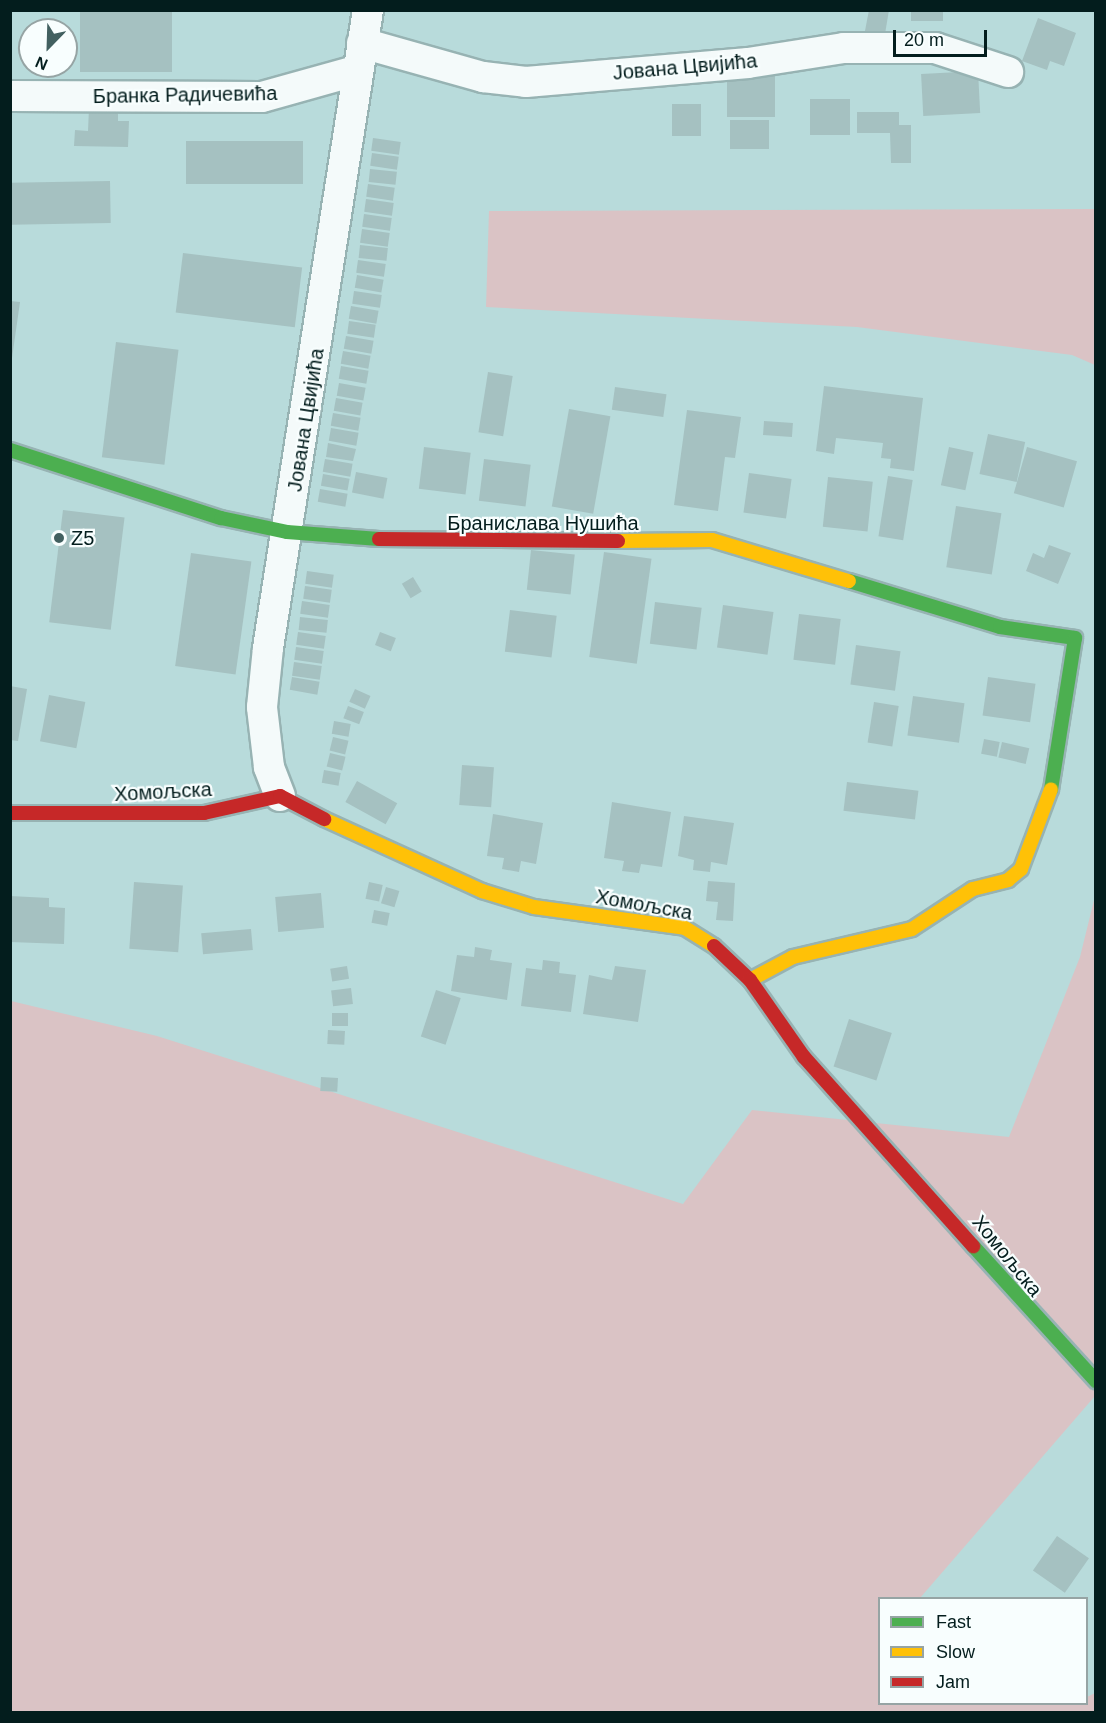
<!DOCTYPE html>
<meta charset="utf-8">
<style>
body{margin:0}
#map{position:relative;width:1106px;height:1723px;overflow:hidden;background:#b8dbdb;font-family:Helvetica,sans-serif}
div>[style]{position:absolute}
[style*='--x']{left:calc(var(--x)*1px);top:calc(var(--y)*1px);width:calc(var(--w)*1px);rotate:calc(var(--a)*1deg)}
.green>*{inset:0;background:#dac3c5}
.building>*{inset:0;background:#a5c1c1;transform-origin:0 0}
.roads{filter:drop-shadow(2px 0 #97b3b3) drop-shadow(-2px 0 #97b3b3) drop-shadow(0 2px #97b3b3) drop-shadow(0 -2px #97b3b3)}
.street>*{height:30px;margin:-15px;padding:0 15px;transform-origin:15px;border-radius:15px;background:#f4fafa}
.fast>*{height:14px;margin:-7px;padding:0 7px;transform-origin:7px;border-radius:7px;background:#4caf50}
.slow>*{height:14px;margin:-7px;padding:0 7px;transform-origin:7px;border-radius:7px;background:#ffc107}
.jam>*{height:14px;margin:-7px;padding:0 7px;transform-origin:7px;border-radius:7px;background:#c62828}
.dots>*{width:16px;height:16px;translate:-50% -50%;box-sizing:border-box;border:3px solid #f8fefe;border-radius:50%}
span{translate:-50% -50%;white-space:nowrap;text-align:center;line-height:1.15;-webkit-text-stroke:4.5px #f8fefe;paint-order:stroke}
.street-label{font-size:20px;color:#031d1d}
.poi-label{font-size:20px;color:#031d1d}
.left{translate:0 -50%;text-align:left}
.frame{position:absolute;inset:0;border:12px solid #031d1d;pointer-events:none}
.legend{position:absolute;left:878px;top:1597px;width:210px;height:108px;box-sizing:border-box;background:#f8fefe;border:2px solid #96a4a4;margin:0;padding:8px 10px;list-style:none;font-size:18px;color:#031d1d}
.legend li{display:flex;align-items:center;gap:12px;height:30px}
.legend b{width:30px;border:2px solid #96a4a4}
.north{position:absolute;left:18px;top:18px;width:60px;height:60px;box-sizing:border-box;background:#f8fefe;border:2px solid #96a4a4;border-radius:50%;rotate:203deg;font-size:16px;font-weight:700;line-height:24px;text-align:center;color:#031d1d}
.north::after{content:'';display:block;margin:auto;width:21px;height:27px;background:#426060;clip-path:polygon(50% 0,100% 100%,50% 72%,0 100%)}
.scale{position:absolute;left:893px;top:30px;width:94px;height:27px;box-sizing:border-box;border:3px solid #031d1d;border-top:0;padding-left:8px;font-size:18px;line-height:21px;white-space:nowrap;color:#031d1d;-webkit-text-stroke:4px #f8fefe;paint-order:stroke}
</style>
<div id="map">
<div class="green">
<div style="clip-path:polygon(1095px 209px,1095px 365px,1072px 355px,857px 327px,486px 307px,489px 211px)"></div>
<div style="clip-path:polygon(1095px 896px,1095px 1396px,920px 1598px,880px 1598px,880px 1704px,1086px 1704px,1087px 1697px,1095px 1693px,1095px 1712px,11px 1712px,11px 1001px,157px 1036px,683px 1204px,752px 1110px,1009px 1137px,1080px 957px)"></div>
</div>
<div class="building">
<div style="left:80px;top:10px;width:92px;height:62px"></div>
<div style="clip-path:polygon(869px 10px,889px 10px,884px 40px,864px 36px)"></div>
<div style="left:911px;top:10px;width:32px;height:11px"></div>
<div style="clip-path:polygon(1038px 18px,1076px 33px,1064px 66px,1050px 61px,1047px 70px,1022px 61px)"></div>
<div style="left:978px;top:71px;width:42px;height:57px;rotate:87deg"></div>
<div style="left:727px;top:74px;width:48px;height:43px"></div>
<div style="left:850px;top:99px;width:36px;height:40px;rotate:90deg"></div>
<div style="left:672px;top:104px;width:29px;height:32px"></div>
<div style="clip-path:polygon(89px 108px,118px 109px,118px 121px,129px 121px,128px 147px,74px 146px,75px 130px,88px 131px)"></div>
<div style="clip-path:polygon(857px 112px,899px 112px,899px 125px,911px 125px,911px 163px,891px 163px,890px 133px,857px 133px)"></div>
<div style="left:730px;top:120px;width:39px;height:29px"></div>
<div style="left:373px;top:138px;width:28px;height:13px;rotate:8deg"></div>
<div style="left:186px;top:141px;width:117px;height:43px"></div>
<div style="left:372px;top:153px;width:27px;height:13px;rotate:8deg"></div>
<div style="left:370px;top:169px;width:27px;height:13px;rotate:6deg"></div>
<div style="left:110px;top:181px;width:42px;height:100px;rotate:89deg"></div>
<div style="left:368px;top:184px;width:27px;height:13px;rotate:8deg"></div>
<div style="left:366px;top:199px;width:28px;height:13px;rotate:8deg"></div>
<div style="left:364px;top:214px;width:28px;height:13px;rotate:8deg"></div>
<div style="left:362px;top:229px;width:28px;height:14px;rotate:8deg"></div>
<div style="left:360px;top:245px;width:28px;height:13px;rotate:6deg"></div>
<div style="left:183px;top:253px;width:120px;height:60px;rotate:7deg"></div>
<div style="left:358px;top:260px;width:28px;height:13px;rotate:8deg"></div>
<div style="left:357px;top:275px;width:27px;height:13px;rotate:10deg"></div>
<div style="left:354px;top:291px;width:28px;height:13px;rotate:8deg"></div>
<div style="clip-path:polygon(10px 301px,20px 302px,12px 358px,10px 358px)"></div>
<div style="left:351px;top:306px;width:28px;height:13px;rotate:10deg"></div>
<div style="left:349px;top:321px;width:27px;height:13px;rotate:8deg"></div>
<div style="left:346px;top:336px;width:28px;height:13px;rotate:10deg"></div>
<div style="left:116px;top:342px;width:63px;height:116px;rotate:7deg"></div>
<div style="left:343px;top:351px;width:28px;height:13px;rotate:10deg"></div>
<div style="left:341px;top:366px;width:28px;height:13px;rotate:10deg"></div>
<div style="left:488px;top:372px;width:25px;height:61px;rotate:9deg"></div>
<div style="left:339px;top:383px;width:27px;height:13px;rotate:10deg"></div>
<div style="clip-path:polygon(824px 386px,923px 398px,914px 471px,890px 468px,891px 459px,881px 458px,883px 443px,836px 438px,834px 454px,816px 451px)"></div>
<div style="left:615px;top:387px;width:52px;height:23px;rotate:8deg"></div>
<div style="left:336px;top:398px;width:27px;height:13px;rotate:10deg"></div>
<div style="left:569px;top:409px;width:42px;height:99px;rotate:10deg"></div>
<div style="clip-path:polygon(687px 410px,741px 417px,735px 458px,725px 457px,718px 511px,674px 505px)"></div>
<div style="left:333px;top:413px;width:28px;height:13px;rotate:10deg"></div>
<div style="left:764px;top:421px;width:29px;height:14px;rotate:4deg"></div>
<div style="left:331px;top:428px;width:28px;height:13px;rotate:10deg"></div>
<div style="left:988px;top:434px;width:38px;height:41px;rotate:12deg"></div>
<div style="clip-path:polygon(328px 443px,356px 449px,353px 461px,326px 457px)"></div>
<div style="left:424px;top:447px;width:47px;height:42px;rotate:7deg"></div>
<div style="left:949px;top:447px;width:25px;height:39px;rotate:12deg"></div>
<div style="left:1027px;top:447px;width:52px;height:48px;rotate:16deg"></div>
<div style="left:325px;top:459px;width:28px;height:13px;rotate:10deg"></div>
<div style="left:484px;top:459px;width:47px;height:42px;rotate:7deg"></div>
<div style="left:356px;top:472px;width:32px;height:21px;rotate:11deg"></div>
<div style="left:749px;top:473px;width:43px;height:40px;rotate:8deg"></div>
<div style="left:323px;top:474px;width:27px;height:12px;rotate:10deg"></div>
<div style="left:888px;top:476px;width:25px;height:61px;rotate:9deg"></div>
<div style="left:828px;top:477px;width:45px;height:50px;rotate:6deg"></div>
<div style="left:320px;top:489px;width:28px;height:13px;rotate:10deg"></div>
<div style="left:956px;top:506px;width:46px;height:62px;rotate:9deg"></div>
<div style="left:63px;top:510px;width:62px;height:113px;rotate:7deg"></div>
<div style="clip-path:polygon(1049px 545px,1071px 553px,1058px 584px,1026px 571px,1033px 553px,1044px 558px)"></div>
<div style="left:531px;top:550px;width:44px;height:40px;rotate:6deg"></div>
<div style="left:604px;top:552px;width:48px;height:106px;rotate:8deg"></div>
<div style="left:191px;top:553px;width:61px;height:114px;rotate:8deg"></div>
<div style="left:307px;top:571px;width:27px;height:13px;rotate:8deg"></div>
<div style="left:413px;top:577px;width:17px;height:13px;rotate:59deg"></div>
<div style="left:305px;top:586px;width:27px;height:13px;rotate:8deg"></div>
<div style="left:302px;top:601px;width:28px;height:13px;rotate:8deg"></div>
<div style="left:655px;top:602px;width:47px;height:42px;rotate:7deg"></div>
<div style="left:723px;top:605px;width:51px;height:43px;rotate:8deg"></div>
<div style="left:510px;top:610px;width:47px;height:42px;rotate:7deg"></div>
<div style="left:799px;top:614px;width:42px;height:46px;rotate:7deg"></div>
<div style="left:300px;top:617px;width:28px;height:13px;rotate:6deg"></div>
<div style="left:298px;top:632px;width:28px;height:13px;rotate:8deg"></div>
<div style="left:380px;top:632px;width:17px;height:14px;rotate:21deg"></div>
<div style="left:856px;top:645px;width:45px;height:40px;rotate:8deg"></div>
<div style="left:296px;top:647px;width:28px;height:13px;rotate:8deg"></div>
<div style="left:294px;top:662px;width:28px;height:14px;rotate:8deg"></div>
<div style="left:292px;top:677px;width:28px;height:13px;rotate:10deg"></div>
<div style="left:988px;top:677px;width:48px;height:39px;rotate:8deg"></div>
<div style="clip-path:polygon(10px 686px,27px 689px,18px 741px,10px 740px)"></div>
<div style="left:355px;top:689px;width:17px;height:14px;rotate:24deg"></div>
<div style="left:49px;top:695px;width:37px;height:47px;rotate:11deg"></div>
<div style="left:913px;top:696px;width:52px;height:40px;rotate:8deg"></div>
<div style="left:874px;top:702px;width:25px;height:41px;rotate:9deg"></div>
<div style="left:348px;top:706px;width:17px;height:13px;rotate:21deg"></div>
<div style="left:334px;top:721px;width:17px;height:13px;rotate:10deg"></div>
<div style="left:333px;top:737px;width:16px;height:14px;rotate:14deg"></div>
<div style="left:984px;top:739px;width:16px;height:15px;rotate:11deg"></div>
<div style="left:1002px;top:742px;width:28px;height:16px;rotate:13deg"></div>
<div style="left:330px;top:753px;width:16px;height:14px;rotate:14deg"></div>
<div style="left:462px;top:765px;width:32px;height:40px;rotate:4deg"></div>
<div style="left:324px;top:770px;width:17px;height:13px;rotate:10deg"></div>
<div style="left:357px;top:781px;width:46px;height:24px;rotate:29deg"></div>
<div style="left:847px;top:782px;width:72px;height:29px;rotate:7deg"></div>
<div style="clip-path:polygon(612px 802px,671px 812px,662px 867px,641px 864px,639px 873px,622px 871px,624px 861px,604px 858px)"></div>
<div style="clip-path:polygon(493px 814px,543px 823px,536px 864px,521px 861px,519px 872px,502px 869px,504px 858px,487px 856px)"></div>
<div style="clip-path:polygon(684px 816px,734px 823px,727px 865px,711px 862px,710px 872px,693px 870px,694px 860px,678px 856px)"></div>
<div style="clip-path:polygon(708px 881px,735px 883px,733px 921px,716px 920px,718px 902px,706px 901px)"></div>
<div style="left:134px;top:882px;width:49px;height:67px;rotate:4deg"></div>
<div style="left:369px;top:882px;width:14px;height:17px;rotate:12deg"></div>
<div style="left:386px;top:887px;width:14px;height:17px;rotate:17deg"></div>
<div style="left:321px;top:893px;width:35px;height:46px;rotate:85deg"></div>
<div style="clip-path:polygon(10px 896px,49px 898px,49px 907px,65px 908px,64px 944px,10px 942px)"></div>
<div style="left:374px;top:910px;width:16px;height:13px;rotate:11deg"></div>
<div style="left:251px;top:929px;width:21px;height:50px;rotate:85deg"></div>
<div style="clip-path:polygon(475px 947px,492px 950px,490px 960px,512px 963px,507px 1000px,451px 991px,457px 955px,474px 957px)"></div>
<div style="clip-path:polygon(543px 960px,560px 962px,559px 973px,576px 975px,571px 1012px,521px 1006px,526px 968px,542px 970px)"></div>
<div style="left:347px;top:966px;width:13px;height:17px;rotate:81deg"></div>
<div style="clip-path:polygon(615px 966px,646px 970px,638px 1022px,583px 1014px,589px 975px,612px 980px)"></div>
<div style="left:351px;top:988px;width:16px;height:20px;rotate:83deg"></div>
<div style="left:436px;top:990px;width:26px;height:49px;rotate:18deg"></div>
<div style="left:332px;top:1013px;width:16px;height:13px"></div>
<div style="left:849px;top:1019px;width:45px;height:50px;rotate:18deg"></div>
<div style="left:328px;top:1030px;width:17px;height:14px;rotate:3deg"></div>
<div style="left:321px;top:1077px;width:17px;height:14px;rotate:3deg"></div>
<div style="left:1057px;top:1536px;width:39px;height:42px;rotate:35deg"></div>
</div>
<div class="roads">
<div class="street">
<div style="--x:362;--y:43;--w:126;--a:15.7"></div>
<div style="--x:483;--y:77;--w:43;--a:6.6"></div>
<div style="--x:526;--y:82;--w:223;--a:-4.9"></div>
<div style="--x:748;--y:63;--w:97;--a:-8.9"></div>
<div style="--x:844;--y:48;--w:91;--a:0"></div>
<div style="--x:935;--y:48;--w:77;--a:18.2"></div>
<div style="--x:10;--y:96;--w:252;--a:0.2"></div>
<div style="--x:262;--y:97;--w:97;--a:-15.6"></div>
<div style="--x:280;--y:796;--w:31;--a:-111"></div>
<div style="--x:269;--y:767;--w:60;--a:-96.7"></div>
<div style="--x:262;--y:707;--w:59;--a:-84.2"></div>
<div style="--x:268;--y:648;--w:646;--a:-81.09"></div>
</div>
<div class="fast">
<div style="--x:10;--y:450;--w:222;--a:17.9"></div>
<div style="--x:221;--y:518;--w:67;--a:12"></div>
<div style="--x:287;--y:532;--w:92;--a:4.4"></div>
<div style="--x:849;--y:581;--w:158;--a:16.9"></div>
<div style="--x:1000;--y:627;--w:76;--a:8.3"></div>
<div style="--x:1075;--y:638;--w:153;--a:99"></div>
<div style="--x:973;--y:1246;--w:183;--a:47.7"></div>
</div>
<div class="slow">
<div style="--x:618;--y:541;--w:94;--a:-0.6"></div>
<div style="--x:712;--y:540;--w:143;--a:16.7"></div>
<div style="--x:324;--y:819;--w:174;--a:24.5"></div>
<div style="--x:482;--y:891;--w:54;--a:17.1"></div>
<div style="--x:534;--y:907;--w:152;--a:7.9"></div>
<div style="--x:685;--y:928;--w:34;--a:32"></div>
<div style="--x:750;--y:980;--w:49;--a:-28.1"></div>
<div style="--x:793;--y:957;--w:122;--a:-13.2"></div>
<div style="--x:912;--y:929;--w:73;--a:-33.3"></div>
<div style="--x:973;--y:889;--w:36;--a:-14"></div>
<div style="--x:1008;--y:880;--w:17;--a:-40"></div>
<div style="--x:1021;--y:869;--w:85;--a:-69.4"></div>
</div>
<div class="jam">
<div style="--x:379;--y:539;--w:239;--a:0.5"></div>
<div style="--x:10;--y:813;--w:194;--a:0"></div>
<div style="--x:204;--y:813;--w:78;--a:-12.6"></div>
<div style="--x:280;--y:796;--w:50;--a:27.6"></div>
<div style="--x:714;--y:946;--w:50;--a:43.4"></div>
<div style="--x:750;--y:980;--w:94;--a:55"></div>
<div style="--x:804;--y:1057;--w:254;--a:48.2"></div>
</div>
</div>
<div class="dots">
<div style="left:59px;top:538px;background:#426060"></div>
</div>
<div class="street-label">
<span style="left:685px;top:67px;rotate:-5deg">Јована Цвијића</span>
<span style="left:185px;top:95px;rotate:-1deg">Бранка Радичевића</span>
<span style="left:306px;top:420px;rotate:-81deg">Јована Цвијића</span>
<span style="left:543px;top:523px">Бранислава Нушића</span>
<span style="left:163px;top:792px;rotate:-3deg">Хомољска</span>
<span style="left:644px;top:905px;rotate:10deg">Хомољска</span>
<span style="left:1007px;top:1256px;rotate:51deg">Хомољска</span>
</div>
<div class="poi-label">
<span class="left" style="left:71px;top:538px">Z5</span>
</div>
<div class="frame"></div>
<ul class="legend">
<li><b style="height:8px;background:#4caf50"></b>Fast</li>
<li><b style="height:8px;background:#ffc107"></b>Slow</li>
<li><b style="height:8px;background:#c62828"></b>Jam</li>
</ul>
<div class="north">N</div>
<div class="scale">20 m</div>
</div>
